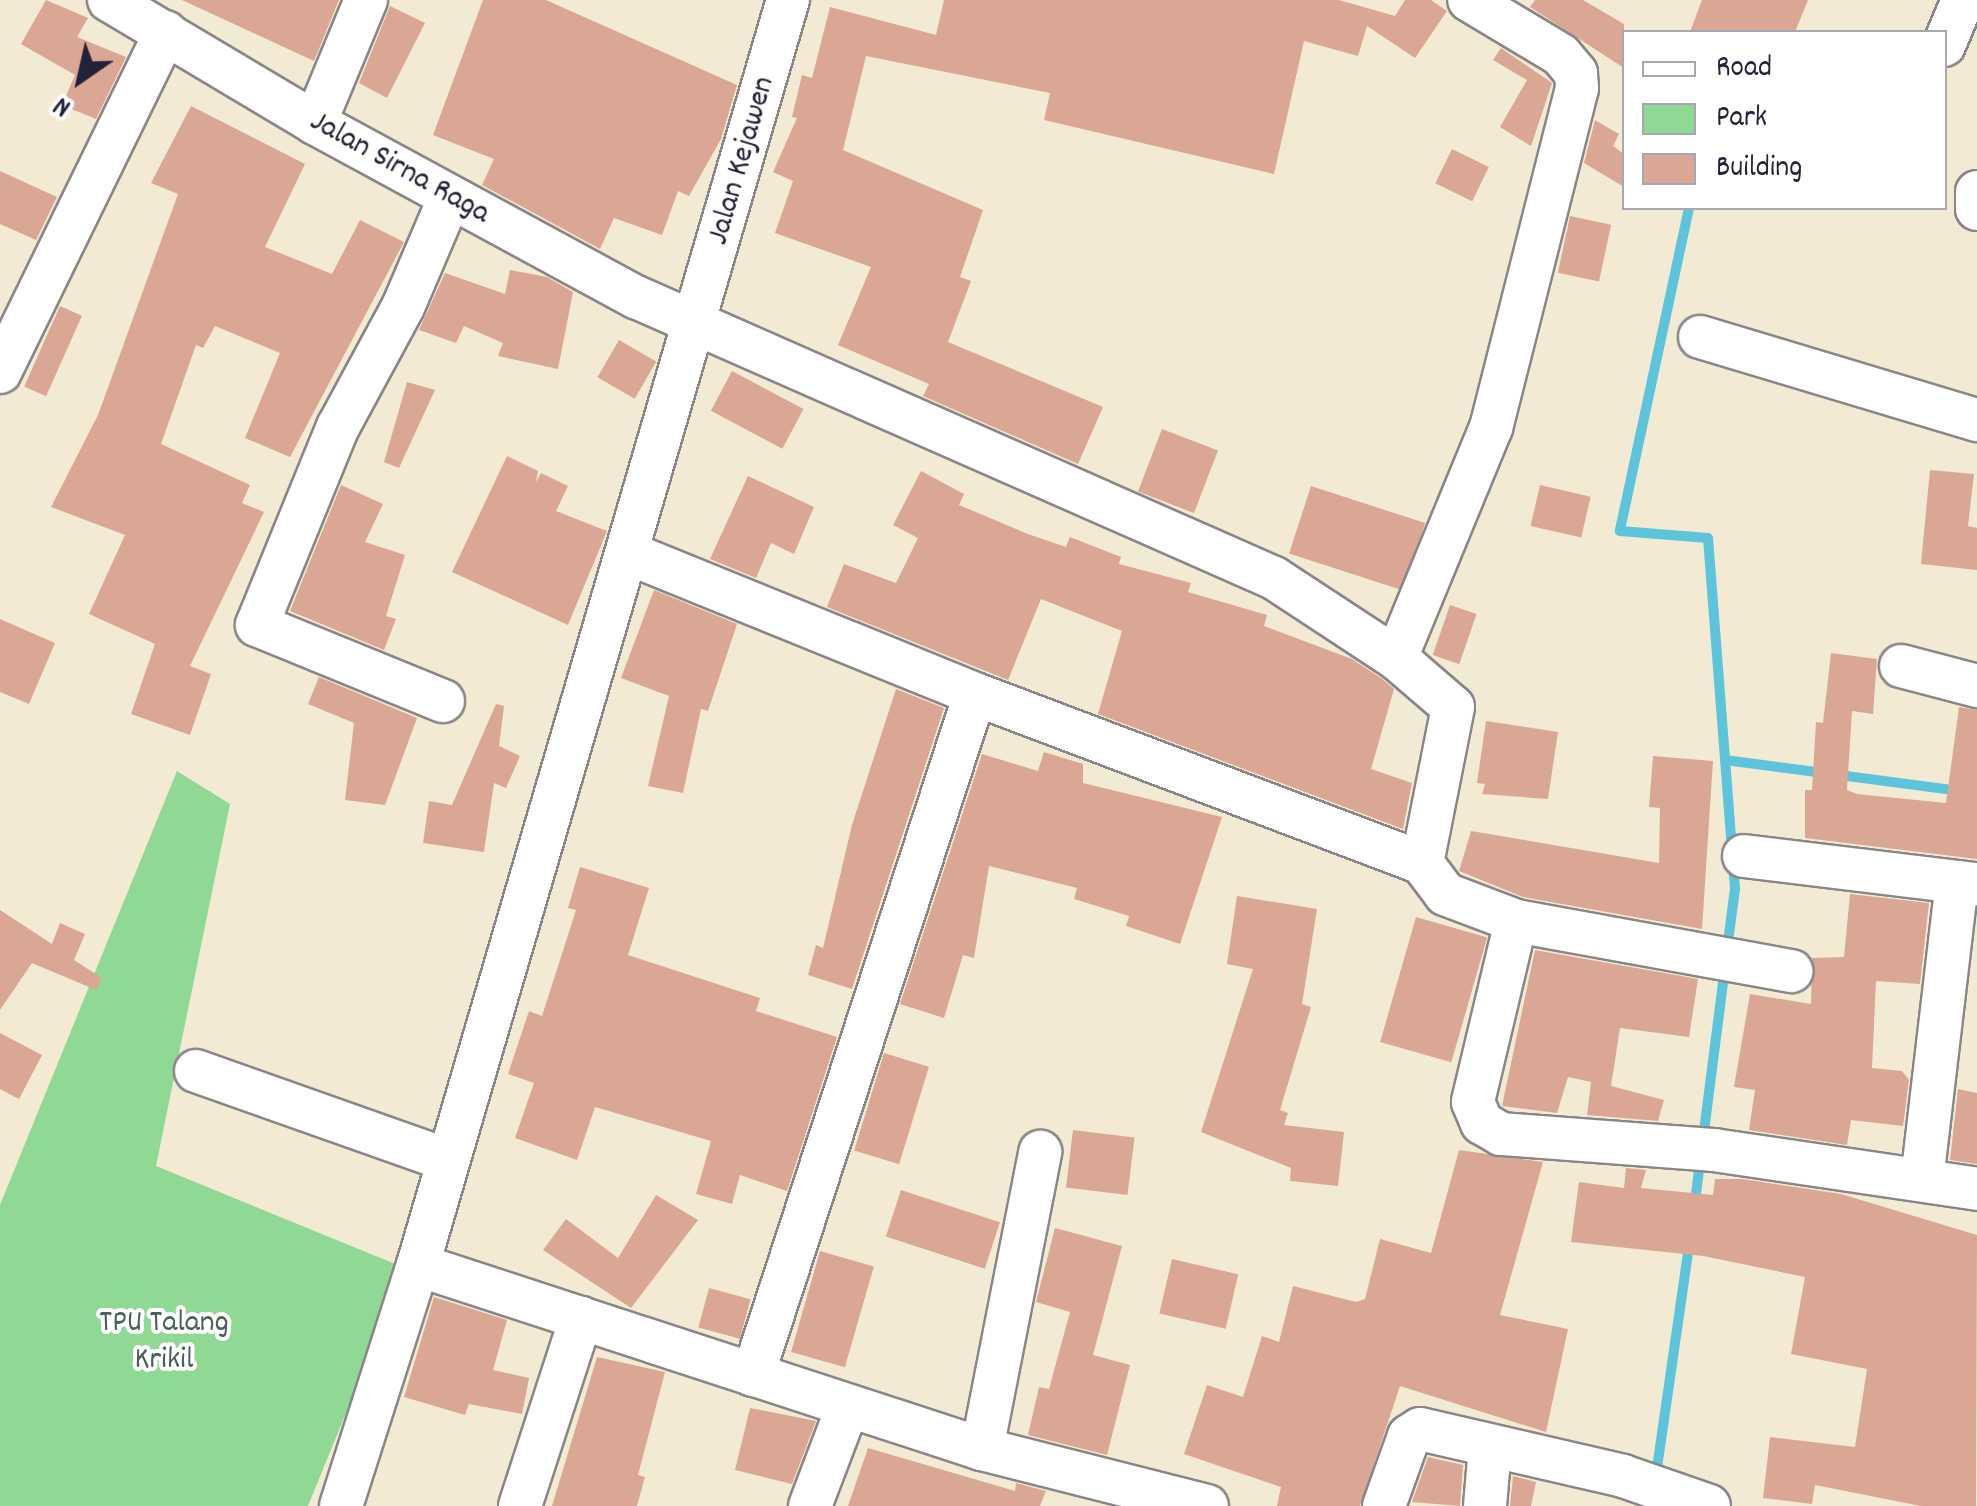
<!DOCTYPE html>
<style>
body{margin:0}
#map{position:relative;width:1977px;height:1506px;overflow:hidden;background:#f2ead3;font-family:Dekko,sans-serif}
div>[style]{position:absolute}
[style*='--x']{left:calc(var(--x)*1px);top:calc(var(--y)*1px);width:calc(var(--w)*1px);rotate:calc(var(--a)*1deg)}
.green>*{inset:0;background:#90d994}
.stream>*{height:10px;margin:-5px;padding:0 5px;transform-origin:5px;border-radius:5px;background:#5ec4dc}
.building>*{inset:0;background:#dba795;transform-origin:0 0}
.roads{filter:drop-shadow(2px 0 #8a8687) drop-shadow(-2px 0 #8a8687) drop-shadow(0 2px #8a8687) drop-shadow(0 -2px #8a8687)}
.minor>*{height:42px;margin:-21px;padding:0 21px;transform-origin:21px;border-radius:21px;background:#fff}
span{translate:-50% -50%;white-space:nowrap;text-align:center;line-height:1.15;-webkit-text-stroke:8px #fff;paint-order:stroke}
.street-label{font-size:32px;color:#22223b}
.park-label{font-size:32px;color:#48625a}
.legend{position:absolute;left:1622px;top:30px;width:325px;height:180px;box-sizing:border-box;background:#fff;border:2px solid #a7a7b1;margin:0;padding:12px 18px;list-style:none;font-size:30px;color:#22223b}
.legend li{display:flex;align-items:center;gap:20px;height:50px}
.legend b{width:50px;border:2px solid #a7a7b1}
.north{position:absolute;left:30px;top:30px;width:100px;height:100px;-webkit-text-stroke:8px #fff;paint-order:stroke;rotate:214deg;font-size:28px;font-weight:700;line-height:40px;text-align:center;color:#22223b}
.north::after{content:'';display:block;margin:auto;width:35px;height:45px;background:#22223b;clip-path:polygon(50% 0,100% 100%,50% 72%,0 100%)}
</style>
<div id="map">
<div class="green">
<div style="clip-path:polygon(177px 771px,230px 804px,156px 1166px,405px 1268px,308px 1506px,0 1506px,0 1205px)"></div>
</div>
<div class="stream">
<div style="--x:1689;--y:208;--w:330;--a:102.1"></div>
<div style="--x:1620;--y:531;--w:88;--a:4.5"></div>
<div style="--x:1708;--y:538;--w:352;--a:85.6"></div>
<div style="--x:1735;--y:889;--w:62;--a:97.5"></div>
<div style="--x:1725;--y:760;--w:254;--a:7.5"></div>
<div style="--x:1703;--y:1139;--w:173;--a:-82.7"></div>
<div style="--x:1695;--y:1203;--w:42;--a:-83.2"></div>
<div style="--x:1656;--y:1475;--w:232;--a:-81.8"></div>
</div>
<div class="building">
<div style="clip-path:polygon(46px 0,88px 18px,77px 37px,126px 57px,96px 119px,62px 105px,75px 75px,21px 44px)"></div>
<div style="clip-path:polygon(182px 0,339px 0,314px 61px)"></div>
<div style="clip-path:polygon(483px 0,546px 0,737px 85px,721px 139px,689px 196px,678px 191px,662px 235px,614px 218px,600px 249px,482px 185px,494px 159px,433px 135px)"></div>
<div style="clip-path:polygon(944px 0,1339px 0,1395px 16px,1405px 0,1431px 0,1447px 11px,1415px 58px,1367px 26px,1358px 56px,1304px 41px,1274px 174px,1044px 120px,1050px 93px,866px 56px,843px 150px,983px 210px,960px 277px,971px 281px,948px 342px,1103px 407px,1078px 464px,923px 396px,929px 384px,838px 345px,871px 267px,775px 233px,793px 181px,773px 172px,797px 118px,792px 117px,802px 75px,812px 78px,830px 7px,936px 35px)"></div>
<div style="clip-path:polygon(1535px 0,1583px 0,1624px 24px,1624px 68px,1530px 7px)"></div>
<div style="clip-path:polygon(1702px 0,1808px 0,1795px 32px,1690px 32px)"></div>
<div style="clip-path:polygon(390px 6px,425px 23px,387px 98px,359px 83px)"></div>
<div style="clip-path:polygon(1501px 48px,1552px 83px,1531px 146px,1500px 127px,1527px 80px,1493px 60px)"></div>
<div style="clip-path:polygon(191px 106px,305px 164px,265px 247px,332px 274px,360px 220px,404px 242px,290px 457px,245px 438px,280px 353px,215px 326px,203px 348px,196px 345px,161px 444px,250px 485px,242px 503px,264px 512px,190px 666px,211px 674px,190px 735px,131px 714px,155px 644px,89px 614px,125px 535px,51px 507px,98px 415px,178px 194px,151px 183px)"></div>
<div style="clip-path:polygon(1595px 120px,1619px 134px,1613px 146px,1624px 154px,1624px 187px,1584px 163px)"></div>
<div style="left:1452px;top:149px;width:41px;height:38px;rotate:26deg"></div>
<div style="clip-path:polygon(0 171px,57px 197px,36px 240px,0 224px)"></div>
<div style="left:1570px;top:216px;width:42px;height:58px;rotate:12deg"></div>
<div style="clip-path:polygon(510px 270px,547px 277px,573px 292px,558px 369px,498px 356px,503px 343px,464px 326px,456px 343px,419px 330px,445px 273px,505px 294px)"></div>
<div style="left:60px;top:306px;width:24px;height:88px;rotate:24deg"></div>
<div style="left:619px;top:340px;width:43px;height:43px;rotate:30deg"></div>
<div style="left:732px;top:371px;width:81px;height:45px;rotate:28deg"></div>
<div style="clip-path:polygon(407px 382px,435px 390px,399px 468px,384px 462px)"></div>
<div style="left:1162px;top:429px;width:60px;height:67px;rotate:21deg"></div>
<div style="clip-path:polygon(507px 456px,538px 471px,536px 482px,541px 473px,568px 486px,556px 511px,607px 531px,568px 625px,452px 572px)"></div>
<div style="clip-path:polygon(1930px 470px,1974px 474px,1968px 526px,1977px 528px,1977px 570px,1921px 564px)"></div>
<div style="clip-path:polygon(921px 471px,964px 494px,959px 505px,1028px 534px,1066px 547px,1070px 537px,1121px 557px,1119px 564px,1191px 583px,1188px 592px,1267px 615px,1264px 626px,1352px 659px,1381px 678px,1394px 689px,1371px 769px,1412px 783px,1403px 829px,1098px 714px,1122px 631px,1041px 599px,1008px 680px,827px 607px,844px 564px,896px 583px,918px 538px,893px 525px)"></div>
<div style="clip-path:polygon(748px 476px,814px 507px,794px 554px,771px 543px,756px 578px,710px 559px)"></div>
<div style="clip-path:polygon(341px 485px,383px 504px,365px 542px,405px 555px,386px 616px,396px 619px,384px 650px,290px 611px)"></div>
<div style="left:1540px;top:485px;width:52px;height:42px;rotate:13deg"></div>
<div style="left:1311px;top:486px;width:120px;height:71px;rotate:18deg"></div>
<div style="clip-path:polygon(654px 590px,737px 624px,708px 711px,701px 709px,683px 793px,648px 786px,669px 696px,621px 678px)"></div>
<div style="left:1450px;top:605px;width:28px;height:53px;rotate:19deg"></div>
<div style="clip-path:polygon(0 619px,55px 643px,29px 704px,0 692px)"></div>
<div style="clip-path:polygon(1831px 653px,1877px 659px,1873px 714px,1852px 711px,1847px 790px,1857px 794px,1946px 803px,1959px 707px,1977px 710px,1977px 859px,1805px 838px,1805px 790px,1812px 790px,1816px 722px,1823px 723px)"></div>
<div style="clip-path:polygon(319px 677px,417px 718px,385px 805px,345px 800px,354px 723px,308px 704px)"></div>
<div style="clip-path:polygon(896px 689px,944px 708px,852px 989px,808px 975px,816px 945px,823px 948px,852px 825px)"></div>
<div style="clip-path:polygon(496px 704px,504px 706px,499px 746px,520px 756px,506px 788px,494px 783px,484px 852px,423px 843px,429px 801px,452px 805px)"></div>
<div style="clip-path:polygon(1486px 721px,1558px 732px,1548px 799px,1482px 794px,1485px 784px,1477px 783px)"></div>
<div style="clip-path:polygon(1044px 752px,1083px 764px,1083px 783px,1222px 817px,1180px 944px,1126px 926px,1129px 916px,1074px 899px,1077px 888px,989px 866px,974px 958px,963px 955px,944px 1018px,900px 1004px,982px 754px,1038px 771px)"></div>
<div style="clip-path:polygon(1653px 756px,1713px 761px,1702px 929px,1523px 897px,1459px 871px,1471px 831px,1659px 863px,1660px 808px,1649px 807px)"></div>
<div style="clip-path:polygon(580px 867px,649px 888px,628px 955px,760px 998px,756px 1011px,837px 1037px,787px 1191px,740px 1175px,732px 1204px,696px 1194px,711px 1141px,595px 1107px,577px 1160px,515px 1138px,534px 1083px,508px 1074px,529px 1011px,542px 1016px,576px 910px,568px 908px)"></div>
<div style="clip-path:polygon(1850px 894px,1929px 903px,1920px 984px,1876px 981px,1872px 1068px,1902px 1071px,1909px 1080px,1903px 1126px,1851px 1120px,1847px 1145px,1749px 1130px,1755px 1090px,1734px 1087px,1750px 994px,1811px 1004px,1812px 958px,1844px 957px)"></div>
<div style="clip-path:polygon(1237px 896px,1317px 909px,1302px 1004px,1311px 1007px,1280px 1110px,1288px 1113px,1284px 1125px,1344px 1132px,1338px 1186px,1290px 1181px,1291px 1168px,1201px 1132px,1253px 969px,1227px 964px)"></div>
<div style="clip-path:polygon(0 910px,52px 944px,60px 923px,85px 934px,74px 960px,102px 978px,96px 990px,32px 963px,0 1010px)"></div>
<div style="left:1416px;top:917px;width:74px;height:130px;rotate:16deg"></div>
<div style="clip-path:polygon(1535px 950px,1698px 979px,1689px 1037px,1620px 1028px,1611px 1086px,1664px 1100px,1658px 1121px,1587px 1115px,1591px 1082px,1568px 1077px,1557px 1113px,1502px 1106px)"></div>
<div style="clip-path:polygon(0 1033px,42px 1055px,19px 1099px,0 1089px)"></div>
<div style="left:884px;top:1053px;width:47px;height:102px;rotate:17deg"></div>
<div style="clip-path:polygon(1958px 1089px,1977px 1093px,1977px 1164px,1950px 1160px)"></div>
<div style="left:1073px;top:1130px;width:62px;height:58px;rotate:7deg"></div>
<div style="clip-path:polygon(1459px 1150px,1543px 1162px,1500px 1315px,1568px 1329px,1546px 1432px,1400px 1386px,1360px 1506px,1277px 1506px,1281px 1487px,1184px 1454px,1207px 1385px,1243px 1397px,1262px 1336px,1279px 1342px,1293px 1286px,1356px 1302px,1365px 1299px,1380px 1239px,1431px 1253px)"></div>
<div style="clip-path:polygon(1626px 1168px,1646px 1170px,1641px 1188px,1713px 1195px,1715px 1179px,1742px 1179px,1841px 1194px,1977px 1235px,1976px 1506px,1921px 1506px,1815px 1485px,1812px 1504px,1763px 1498px,1770px 1437px,1855px 1447px,1867px 1369px,1791px 1354px,1805px 1277px,1703px 1256px,1571px 1242px,1579px 1182px,1624px 1188px)"></div>
<div style="left:901px;top:1190px;width:104px;height:49px;rotate:18deg"></div>
<div style="clip-path:polygon(656px 1195px,698px 1220px,631px 1308px,543px 1250px,566px 1219px,618px 1258px)"></div>
<div style="clip-path:polygon(1055px 1228px,1122px 1246px,1093px 1355px,1130px 1365px,1107px 1455px,1028px 1435px,1039px 1387px,1049px 1389px,1070px 1312px,1036px 1302px)"></div>
<div style="left:820px;top:1251px;width:56px;height:105px;rotate:16deg"></div>
<div style="left:1172px;top:1259px;width:68px;height:56px;rotate:13deg"></div>
<div style="left:709px;top:1288px;width:43px;height:41px;rotate:15deg"></div>
<div style="clip-path:polygon(434px 1297px,507px 1320px,493px 1370px,529px 1378px,522px 1414px,469px 1404px,465px 1415px,404px 1397px)"></div>
<div style="clip-path:polygon(597px 1357px,665px 1372px,638px 1475px,645px 1477px,637px 1506px,552px 1506px)"></div>
<div style="clip-path:polygon(750px 1408px,816px 1421px,792px 1484px,735px 1470px)"></div>
<div style="clip-path:polygon(868px 1448px,1015px 1491px,1016px 1483px,1046px 1491px,1040px 1506px,848px 1506px)"></div>
<div style="clip-path:polygon(1428px 1457px,1463px 1465px,1460px 1506px,1412px 1502px)"></div>
<div style="clip-path:polygon(1513px 1476px,1536px 1482px,1531px 1506px,1510px 1506px)"></div>
</div>
<div class="roads">
<div class="minor">
<div style="--x:109;--y:0;--w:240;--a:30.8"></div>
<div style="--x:315;--y:123;--w:365;--a:28.5"></div>
<div style="--x:636;--y:297;--w:697;--a:23.77"></div>
<div style="--x:1274;--y:578;--w:146;--a:33.3"></div>
<div style="--x:1396;--y:658;--w:75;--a:40.7"></div>
<div style="--x:1453;--y:707;--w:159;--a:101.2"></div>
<div style="--x:1422;--y:863;--w:39;--a:53"></div>
<div style="--x:1445;--y:894;--w:76;--a:20.8"></div>
<div style="--x:1516;--y:921;--w:280;--a:10.3"></div>
<div style="--x:1944;--y:45;--w:49;--a:-67.1"></div>
<div style="--x:315;--y:123;--w:133;--a:-67.5"></div>
<div style="--x:1977;--y:192;--w:17;--a:90"></div>
<div style="--x:1700;--y:337;--w:289;--a:16.7"></div>
<div style="--x:0;--y:372;--w:378;--a:-64"></div>
<div style="--x:628;--y:553;--w:375;--a:22.1"></div>
<div style="--x:975;--y:694;--w:478;--a:20.7"></div>
<div style="--x:1396;--y:658;--w:249;--a:-67.6"></div>
<div style="--x:1491;--y:428;--w:351;--a:-75.8"></div>
<div style="--x:1577;--y:88;--w:15;--a:-94"></div>
<div style="--x:1576;--y:73;--w:23;--a:-130"></div>
<div style="--x:1561;--y:55;--w:107;--a:-149.1"></div>
<div style="--x:1901;--y:666;--w:79;--a:14.7"></div>
<div style="--x:443;--y:701;--w:201;--a:-157.8"></div>
<div style="--x:257;--y:625;--w:214;--a:-67.8"></div>
<div style="--x:338;--y:427;--w:136;--a:-61.6"></div>
<div style="--x:403;--y:307;--w:117;--a:-66.9"></div>
<div style="--x:1744;--y:856;--w:235;--a:6.9"></div>
<div style="--x:1516;--y:921;--w:186;--a:103.4"></div>
<div style="--x:1473;--y:1102;--w:23;--a:67"></div>
<div style="--x:1482;--y:1123;--w:22;--a:30"></div>
<div style="--x:1501;--y:1134;--w:214;--a:4.3"></div>
<div style="--x:1714;--y:1150;--w:266;--a:8.4"></div>
<div style="--x:196;--y:1071;--w:266;--a:19.5"></div>
<div style="--x:1922;--y:1180;--w:300;--a:-83.3"></div>
<div style="--x:418;--y:1265;--w:593;--a:18.07"></div>
<div style="--x:982;--y:1449;--w:232;--a:14.2"></div>
<div style="--x:753;--y:1375;--w:716;--a:-71.94"></div>
<div style="--x:982;--y:1449;--w:303;--a:-78.9"></div>
<div style="--x:341;--y:1506;--w:253;--a:-72.3"></div>
<div style="--x:418;--y:1265;--w:1318;--a:-73.7"></div>
<div style="--x:520;--y:1506;--w:198;--a:-72"></div>
<div style="--x:810;--y:1506;--w:107;--a:-69.2"></div>
<div style="--x:1384;--y:1506;--w:74;--a:-70.3"></div>
<div style="--x:1409;--y:1436;--w:13;--a:-32"></div>
<div style="--x:1420;--y:1429;--w:208;--a:13"></div>
<div style="--x:1623;--y:1476;--w:91;--a:19.2"></div>
<div style="--x:1485;--y:1506;--w:59;--a:-85.2"></div>
</div>
</div>
<div class="street-label">
<span style="left:743px;top:161px;rotate:-74deg">Jalan Kejawen</span>
<span style="left:399px;top:169px;rotate:29deg">Jalan Sirna Raga</span>
</div>
<div class="park-label">
<span style="left:164px;top:1343px">TPU Talang<br>Krikil</span>
</div>
<ul class="legend">
<li><b style="height:12px;background:#fff"></b>Road</li>
<li><b style="height:28px;background:#90d994"></b>Park</li>
<li><b style="height:28px;background:#dba795"></b>Building</li>
</ul>
<div class="north">N</div>
</div>
